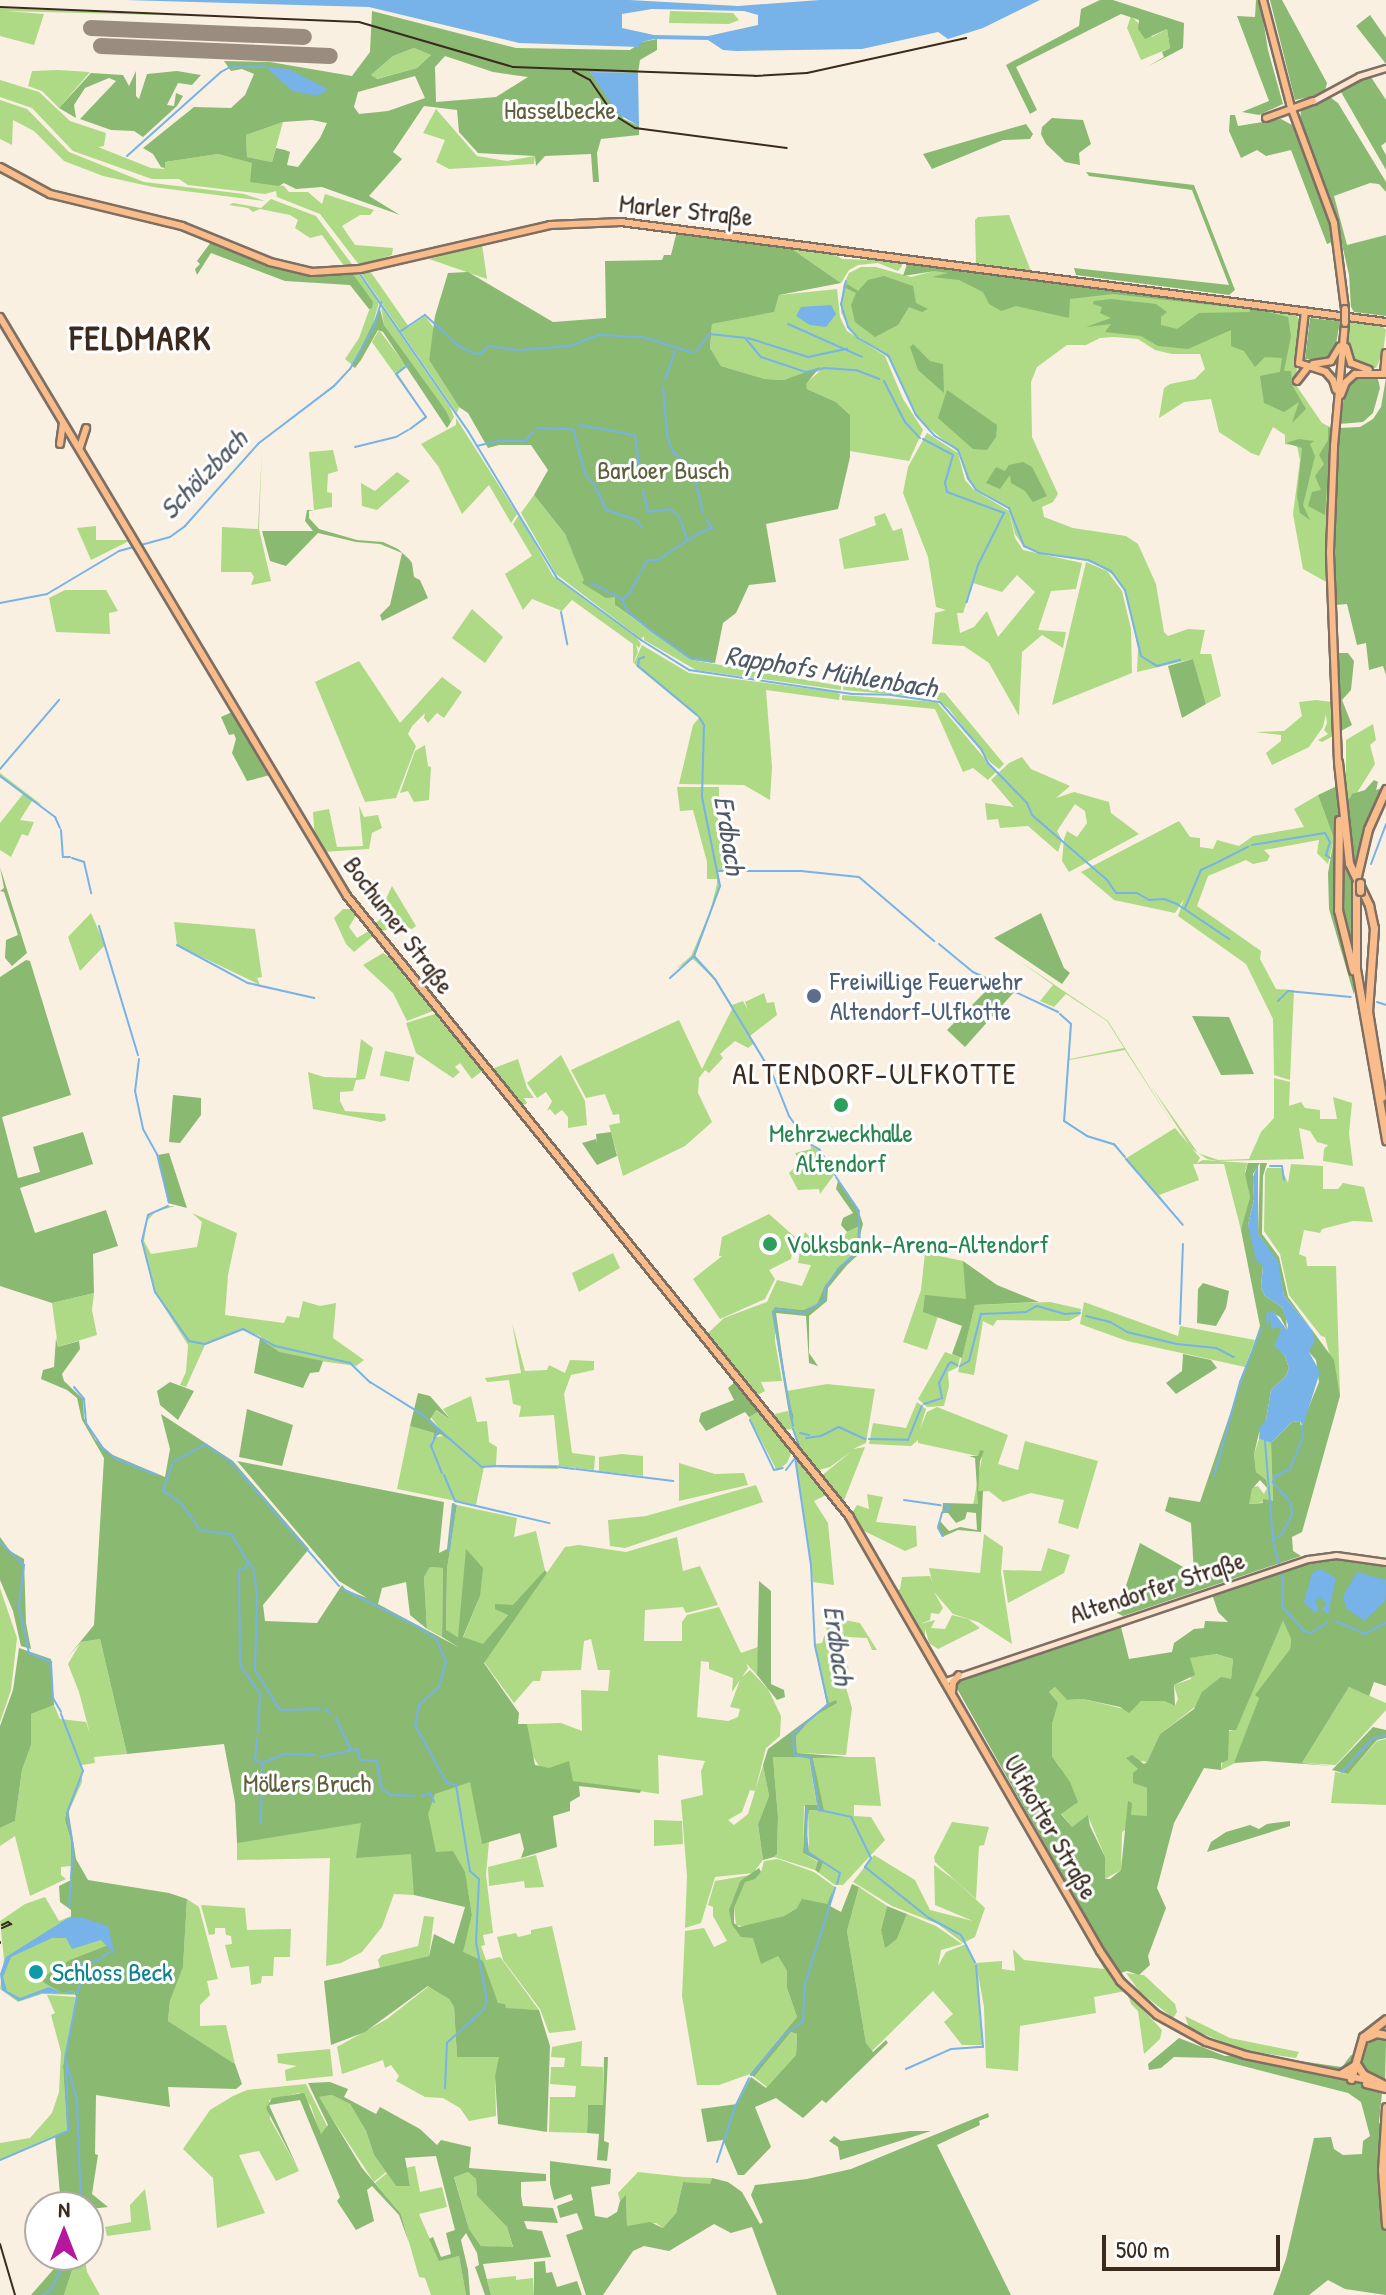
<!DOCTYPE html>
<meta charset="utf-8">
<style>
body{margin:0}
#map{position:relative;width:1386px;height:2295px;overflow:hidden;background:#f9f0e2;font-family:"Patrick Hand",sans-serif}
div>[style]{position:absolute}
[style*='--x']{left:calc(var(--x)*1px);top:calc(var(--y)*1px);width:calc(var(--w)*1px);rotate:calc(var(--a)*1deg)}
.green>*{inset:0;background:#aed985;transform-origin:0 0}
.forest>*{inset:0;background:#8ab972}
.water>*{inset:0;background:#77b2e8}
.stream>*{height:2px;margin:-1px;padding:0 1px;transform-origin:1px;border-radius:1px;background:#77b2e8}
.canal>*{height:4px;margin:-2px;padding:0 2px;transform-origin:2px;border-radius:2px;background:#77b2e8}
.runway>*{height:16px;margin:-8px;padding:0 8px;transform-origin:8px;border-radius:8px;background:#9a8d80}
.roads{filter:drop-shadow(2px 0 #7e6f63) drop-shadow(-2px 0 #7e6f63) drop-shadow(0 2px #7e6f63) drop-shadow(0 -2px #7e6f63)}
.secondary>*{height:5px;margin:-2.5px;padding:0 2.5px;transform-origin:2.5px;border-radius:2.5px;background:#fde4d0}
.primary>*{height:6px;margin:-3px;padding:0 3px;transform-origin:3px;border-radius:3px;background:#f9bc8a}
.motorway>*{height:7px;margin:-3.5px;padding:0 3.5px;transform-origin:3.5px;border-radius:3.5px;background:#f9bc8a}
.rail>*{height:2px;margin:-1px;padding:0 1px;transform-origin:1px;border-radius:1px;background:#3b2a1e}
.bridges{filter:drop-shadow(2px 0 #7e6f63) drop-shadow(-2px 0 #7e6f63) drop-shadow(0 2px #7e6f63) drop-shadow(0 -2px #7e6f63)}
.primary-bridge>*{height:6px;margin:-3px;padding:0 3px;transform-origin:3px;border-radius:3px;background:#f9bc8a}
.motorway-bridge>*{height:7px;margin:-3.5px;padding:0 3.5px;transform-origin:3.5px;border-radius:3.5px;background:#f9bc8a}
.dots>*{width:22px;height:22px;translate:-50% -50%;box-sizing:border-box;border:4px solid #fff;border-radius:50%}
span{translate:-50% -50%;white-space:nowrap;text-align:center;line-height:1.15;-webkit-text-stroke:6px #fff;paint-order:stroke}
.park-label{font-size:26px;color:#5e5f3d}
.street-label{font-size:26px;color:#3b2a1e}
.service-label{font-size:26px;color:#4e5e75}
.left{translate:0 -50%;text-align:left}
.leisure-label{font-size:26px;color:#27864d}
.culture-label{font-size:26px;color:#0d838f}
.water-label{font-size:28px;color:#505a65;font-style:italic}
.quarter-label{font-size:30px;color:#3b2a1e;letter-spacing:2px}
.district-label{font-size:34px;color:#3b2a1e;font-weight:700;letter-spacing:2px}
.north{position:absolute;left:24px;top:2191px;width:80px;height:80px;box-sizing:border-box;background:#fff;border:2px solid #b1aaa5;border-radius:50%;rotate:0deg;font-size:22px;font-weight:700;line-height:32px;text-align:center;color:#3b2a1e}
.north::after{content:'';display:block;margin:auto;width:28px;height:36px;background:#b5179e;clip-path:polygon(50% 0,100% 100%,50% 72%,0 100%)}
.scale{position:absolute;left:1102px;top:2235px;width:178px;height:36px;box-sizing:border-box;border:4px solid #3b2a1e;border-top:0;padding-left:10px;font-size:24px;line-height:28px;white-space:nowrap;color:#3b2a1e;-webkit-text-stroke:6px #fff;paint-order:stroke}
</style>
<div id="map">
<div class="green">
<div style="clip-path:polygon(0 8px,51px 10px,198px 16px,5px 11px,44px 14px,34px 45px,0 36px)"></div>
<div style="clip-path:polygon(670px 11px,733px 13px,739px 20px,729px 24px,669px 23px)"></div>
<div style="clip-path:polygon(1131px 16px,1152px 37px,1167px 29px,1170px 48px,1141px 60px,1127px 28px)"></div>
<div style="clip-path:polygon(414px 48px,431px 55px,417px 68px,376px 79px,371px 75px,393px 56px)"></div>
<div style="clip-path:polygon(58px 70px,90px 72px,59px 108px,42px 91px,28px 86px,32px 71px)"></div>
<div style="clip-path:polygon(0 80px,39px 92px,70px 121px,106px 133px,104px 146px,98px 147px,151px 168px,164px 169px,165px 162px,218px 154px,253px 163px,251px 181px,284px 186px,289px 192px,308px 192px,322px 204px,325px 194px,374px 210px,370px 215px,360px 215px,342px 226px,355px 245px,393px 248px,392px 255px,360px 266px,320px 214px,277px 197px,276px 191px,265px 194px,188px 185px,179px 179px,152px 179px,73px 151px,32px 108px,0 97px)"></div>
<div style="clip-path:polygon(0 100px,27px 109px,69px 152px,144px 182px,244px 194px,265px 201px,153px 187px,103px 176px,64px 161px,34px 131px,13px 120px,12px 145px,0 139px)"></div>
<div style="clip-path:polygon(436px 109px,477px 156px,507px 161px,535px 156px,534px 164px,449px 169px,436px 162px,445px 140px,423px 133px)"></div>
<div style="clip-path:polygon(283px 122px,272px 162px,247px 157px,246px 135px)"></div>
<div style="clip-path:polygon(271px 199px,316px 216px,354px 267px,344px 266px,322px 235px,310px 238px,295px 228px,298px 220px,290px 215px,260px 209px,253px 212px,248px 208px,229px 205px,233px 203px,261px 208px)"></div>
<div style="clip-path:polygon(1009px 215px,1031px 271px,976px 263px,975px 220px,978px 217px)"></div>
<div style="clip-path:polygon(482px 244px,487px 279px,429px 259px)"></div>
<div style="clip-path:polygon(789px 247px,834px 254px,842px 259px,902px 261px,902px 266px,898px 271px,878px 263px,858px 265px,849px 270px,841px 283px)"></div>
<div style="clip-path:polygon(861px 267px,876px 267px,911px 277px,938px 270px,1295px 314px,1299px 319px,1296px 385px,1322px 423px,1330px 427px,1328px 583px,1303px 569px,1293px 514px,1300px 460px,1297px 446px,1285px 444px,1285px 435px,1273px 427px,1259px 456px,1251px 453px,1219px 432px,1211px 399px,1184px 402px,1159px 418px,1164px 388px,1170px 384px,1195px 379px,1205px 369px,1200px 354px,1172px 354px,1155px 350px,1138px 339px,1114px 337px,1100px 338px,1086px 345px,1067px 345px,1037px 367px,1031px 382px,1032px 437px,1058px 494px,1053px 502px,1042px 507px,1044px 517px,1073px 528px,1126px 536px,1138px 544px,1156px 584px,1164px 632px,1168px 636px,1188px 629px,1205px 630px,1200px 654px,1211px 654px,1221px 696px,1206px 704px,1193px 659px,1137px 672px,1138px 649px,1131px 614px,1123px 587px,1115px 576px,1093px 562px,1038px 553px,1024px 547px,1015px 534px,1008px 507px,978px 492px,967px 479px,959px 453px,917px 418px,890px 359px,850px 331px,841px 312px,843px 286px,849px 273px)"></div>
<div style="clip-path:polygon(370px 271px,409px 327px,425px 316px,434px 328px,429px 360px,459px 407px,457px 413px,361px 273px)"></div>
<div style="clip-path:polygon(358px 273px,379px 302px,372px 328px,352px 365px,345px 359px,359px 338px,372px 302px,353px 274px)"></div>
<div style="clip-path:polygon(837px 289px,840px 317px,847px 331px,885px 356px,903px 399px,923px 430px,909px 461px,850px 451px,849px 414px,836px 402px,807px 389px,805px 384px,820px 371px,784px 380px,765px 379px,721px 366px,710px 348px,712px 324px,773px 312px,779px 295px)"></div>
<div style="clip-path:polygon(381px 306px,450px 407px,454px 417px,451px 422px,384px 325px)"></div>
<div style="clip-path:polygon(1349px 320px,1380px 324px,1386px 330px,1383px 353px,1376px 368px,1359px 367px,1348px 352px)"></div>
<div style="clip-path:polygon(379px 330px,407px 367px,398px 374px,427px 418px,410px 430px,425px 416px,372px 342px)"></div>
<div style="clip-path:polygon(456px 418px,517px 514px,511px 523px,489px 485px,462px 514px,438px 466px,421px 444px,456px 425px)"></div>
<div style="clip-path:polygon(evenodd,927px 433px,958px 453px,965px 480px,974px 490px,1009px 511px,1015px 538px,1023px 550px,1082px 563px,1076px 589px,1051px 591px,1038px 630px,1066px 632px,1063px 648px,1042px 635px,1022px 652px,1019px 716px,989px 663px,964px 646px,932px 644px,935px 613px,946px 610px,936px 607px,928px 557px,903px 493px,908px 467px,927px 433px,1017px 575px,1035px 592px,998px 637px,987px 611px,974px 627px,960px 633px,957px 613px,963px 613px,973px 583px,1002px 592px,1017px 575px)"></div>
<div style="clip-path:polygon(262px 447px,259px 529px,271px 581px,251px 585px,254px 577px,251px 572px,221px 572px,222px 527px,258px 529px)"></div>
<div style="clip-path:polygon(333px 450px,338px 471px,328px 474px,327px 492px,332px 493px,332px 507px,314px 510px,309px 452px)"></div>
<div style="clip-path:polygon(397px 472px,410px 481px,377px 510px,362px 506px,361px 483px,375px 491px)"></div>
<div style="clip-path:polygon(534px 495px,565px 534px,585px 580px,615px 597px,616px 606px,692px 660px,830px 684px,841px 686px,841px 690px,696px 670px,644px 640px,644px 636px,641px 639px,556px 574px,521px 513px)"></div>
<div style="clip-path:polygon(885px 513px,893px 531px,902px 528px,909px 560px,844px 569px,839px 539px,876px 525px,874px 517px)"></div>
<div style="clip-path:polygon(519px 515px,553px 576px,637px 638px,641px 644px,639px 648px,636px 645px,638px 652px,633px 664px,633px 644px,572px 600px,562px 611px,532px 599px,523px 610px,505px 574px,532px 556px,513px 524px)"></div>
<div style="clip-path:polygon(96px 526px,96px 540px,131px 540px,91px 560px,77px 528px)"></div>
<div style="clip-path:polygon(1086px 562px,1107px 571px,1122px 591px,1131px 629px,1132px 673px,1052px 705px)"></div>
<div style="clip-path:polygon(65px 590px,106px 590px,118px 611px,109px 613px,110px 634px,56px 632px,49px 598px)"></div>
<div style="clip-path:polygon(472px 609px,503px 637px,485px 663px,452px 638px)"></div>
<div style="clip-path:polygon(642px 645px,689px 673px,835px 692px,840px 694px,839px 700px,766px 690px,772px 767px,770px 800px,744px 785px,679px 784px,693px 725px,699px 718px,637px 667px,634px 663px)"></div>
<div style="clip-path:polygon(359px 661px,400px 723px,442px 677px,462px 692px,444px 718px,437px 713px,428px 723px,424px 718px,425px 713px,412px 726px,408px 734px,416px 746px,396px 798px,365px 802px,315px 682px)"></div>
<div style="clip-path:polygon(844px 684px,945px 693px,1004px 764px,999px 769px,990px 762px,949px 709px,936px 698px,843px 690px)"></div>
<div style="clip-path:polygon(842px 695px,937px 702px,996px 772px,988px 780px,973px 768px,963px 772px,935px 709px,842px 700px)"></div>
<div style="clip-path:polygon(1316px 700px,1332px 702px,1333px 736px,1322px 742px,1318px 740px,1328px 734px,1324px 730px,1327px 723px,1326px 714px,1323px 727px,1309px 747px,1272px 765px,1266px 753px,1281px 741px,1281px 735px,1255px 732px,1284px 731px,1302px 716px,1299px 702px)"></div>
<div style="clip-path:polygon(1373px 724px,1376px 740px,1370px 745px,1375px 764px,1350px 804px,1346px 803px,1346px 740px)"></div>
<div style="clip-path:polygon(425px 745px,428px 766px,431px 767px,429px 800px,414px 802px,408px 791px,400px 793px,415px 751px)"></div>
<div style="clip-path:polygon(1022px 757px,1031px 769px,1070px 786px,1056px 798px,1074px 792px,1109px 802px,1111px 813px,1139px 834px,1069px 872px,1062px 861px,1064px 839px,1067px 831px,1077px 837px,1087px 823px,1085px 811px,1075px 804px,1057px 831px,1062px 840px,1058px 852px,1028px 826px,1000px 828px,998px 819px,987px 820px,985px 803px,1014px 807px,991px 780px,1009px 763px)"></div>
<div style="clip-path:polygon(0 773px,42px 805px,32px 801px,20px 820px,34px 822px,28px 836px,22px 834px,11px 857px,0 850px,0 823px,23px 794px,0 777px)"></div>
<div style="clip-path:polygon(677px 787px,719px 787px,719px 803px,713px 810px,720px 822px,727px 819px,736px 870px,739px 872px,718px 872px,721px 886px,695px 956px,713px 975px,732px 1005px,743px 1001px,748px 1010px,745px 1002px,764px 993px,767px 1003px,774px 1002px,777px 1015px,750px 1036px,769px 1067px,753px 1044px,748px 1048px,735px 1041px,720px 1054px,723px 1058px,709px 1073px,705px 1070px,699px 1078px,698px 1093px,712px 1122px,685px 1146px,623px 1176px,609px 1125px,620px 1123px,619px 1114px,613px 1115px,605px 1094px,586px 1098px,571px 1070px,679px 1020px,702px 1069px,732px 1009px,713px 978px,693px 959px,676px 969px,691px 956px,710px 912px,717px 884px,717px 879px,707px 879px,707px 862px,693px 810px,680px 811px)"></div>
<div style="clip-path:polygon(1318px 795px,1334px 839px,1328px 864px,1317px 853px,1319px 840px,1264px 850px,1270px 856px,1267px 861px,1253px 864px,1246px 860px,1208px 876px,1197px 906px,1261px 951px,1260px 959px,1276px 989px,1294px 990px,1290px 1080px,1274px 1075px,1273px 1019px,1246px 964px,1178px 916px,1184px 899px,1175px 913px,1114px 900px,1081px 872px,1179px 821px,1190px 837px,1200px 838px,1200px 847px,1213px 849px,1217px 840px,1239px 846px,1253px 836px,1304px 827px,1294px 809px)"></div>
<div style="clip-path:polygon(359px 806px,364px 817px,378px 815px,382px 828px,372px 833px,369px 849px,322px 852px,315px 840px,313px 812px,329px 809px,337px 847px,363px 846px)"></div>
<div style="clip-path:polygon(392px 886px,416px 926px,412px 929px,399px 925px,377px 933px,372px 926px,388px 913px,397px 922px,401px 919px,383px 905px)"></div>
<div style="clip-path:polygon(343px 909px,351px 909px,356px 915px,349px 927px,357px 938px,369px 931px,373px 936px,354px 952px,346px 944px,334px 918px)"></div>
<div style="clip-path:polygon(91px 913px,105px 945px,80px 971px,68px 937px)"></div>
<div style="clip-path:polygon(174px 922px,255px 929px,262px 977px,257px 978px,260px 985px,177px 945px)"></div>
<div style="clip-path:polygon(383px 953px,388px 956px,433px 1011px,407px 1021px,393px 993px,363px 965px)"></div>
<div style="clip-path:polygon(1018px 960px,1108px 1021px,1174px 1126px,1125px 1050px,1069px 1060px,1065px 1120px,1087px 1136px,1114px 1144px,1126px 1157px,1113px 1145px,1087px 1137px,1064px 1122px,1070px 1024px,1070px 1059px,1124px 1048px,1107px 1021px,1066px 994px,1054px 1007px,1040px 1001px,1053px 985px)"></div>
<div style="clip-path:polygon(435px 1014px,482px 1071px,472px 1079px,460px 1063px,455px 1067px,460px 1072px,453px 1078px,416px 1053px,406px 1023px)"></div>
<div style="clip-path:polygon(361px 1039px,373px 1048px,365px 1079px,356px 1080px,353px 1091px,340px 1092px,340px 1101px,345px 1111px,385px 1114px,386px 1120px,381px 1122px,313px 1109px,308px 1072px,324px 1077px,356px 1078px)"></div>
<div style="left:385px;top:1051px;width:30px;height:25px;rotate:12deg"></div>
<div style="clip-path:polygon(561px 1055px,585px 1101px,587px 1125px,568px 1128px,568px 1117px,562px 1110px,555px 1115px,550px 1109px,547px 1111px,552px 1101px,546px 1092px,537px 1098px,527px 1083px)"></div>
<div style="clip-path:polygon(518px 1059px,527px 1088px,534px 1098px,524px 1098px,527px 1103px,521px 1107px,489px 1070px)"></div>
<div style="clip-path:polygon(1274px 1078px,1290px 1082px,1289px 1106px,1301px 1102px,1305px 1108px,1320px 1110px,1320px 1119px,1337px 1119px,1333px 1097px,1352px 1103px,1349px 1133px,1353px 1166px,1323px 1161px,1324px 1149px,1328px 1145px,1317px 1142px,1310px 1131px,1299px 1128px,1304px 1159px,1217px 1161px,1207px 1159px,1191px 1148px,1151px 1086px,1198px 1153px,1218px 1160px,1249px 1159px,1261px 1132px,1274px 1118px)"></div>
<div style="clip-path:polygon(1175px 1128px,1200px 1158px,1197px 1163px,1203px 1160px,1248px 1163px,1245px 1171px,1250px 1197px,1243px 1228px,1241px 1230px,1224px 1164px,1193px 1164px,1199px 1180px,1159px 1195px,1183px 1226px,1125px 1159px)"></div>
<div style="clip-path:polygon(811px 1146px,819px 1150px,834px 1175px,820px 1194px,819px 1189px,798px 1190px,789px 1173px,800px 1162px,795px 1153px,811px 1149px)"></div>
<div style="clip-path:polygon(1291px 1164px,1323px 1166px,1323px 1189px,1338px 1189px,1343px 1183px,1364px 1187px,1373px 1222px,1353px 1221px,1322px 1229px,1320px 1233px,1304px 1230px,1299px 1254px,1306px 1257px,1307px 1266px,1336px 1266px,1340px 1396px,1325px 1337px,1321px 1336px,1289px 1295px,1280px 1254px,1264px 1231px,1265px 1173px,1267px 1168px,1281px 1168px,1288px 1183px)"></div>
<div style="clip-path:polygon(168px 1206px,175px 1206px,155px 1212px,147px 1221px,144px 1241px,151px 1254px,197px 1247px,202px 1222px,192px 1213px,237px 1233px,228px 1275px,225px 1315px,284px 1323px,287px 1316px,299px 1318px,303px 1301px,320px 1306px,336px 1303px,333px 1338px,364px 1360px,356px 1366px,299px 1358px,277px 1352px,260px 1336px,242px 1330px,205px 1345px,186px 1387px,180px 1385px,186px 1372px,188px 1345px,154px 1291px,142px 1241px,148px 1215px)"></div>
<div style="clip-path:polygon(769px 1214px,795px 1237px,791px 1259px,769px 1270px,775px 1279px,765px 1299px,720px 1319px,693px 1279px,722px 1256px,719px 1256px,722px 1237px)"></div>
<div style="clip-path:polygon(859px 1227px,857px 1249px,825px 1285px,817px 1304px,803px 1310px,775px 1307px,775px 1341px,782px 1381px,761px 1382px,765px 1391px,756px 1396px,706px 1335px,724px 1318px,767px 1302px,777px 1280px,802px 1286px,811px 1265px,798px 1263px,800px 1251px,814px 1255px,817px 1250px,822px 1253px,807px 1237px,803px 1238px,805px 1232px,829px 1257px,847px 1232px)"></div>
<div style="clip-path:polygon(613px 1253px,620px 1268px,579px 1292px,572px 1273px)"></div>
<div style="clip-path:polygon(925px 1253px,963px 1261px,966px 1268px,966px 1299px,923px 1311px,938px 1316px,927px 1350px,903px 1342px,921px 1290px)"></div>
<div style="clip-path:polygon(94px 1293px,92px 1310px,97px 1335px,58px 1347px,52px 1303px)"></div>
<div style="clip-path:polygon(1050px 1302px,1081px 1309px,1080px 1315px,1069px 1321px,997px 1320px,993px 1326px,983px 1321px,974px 1375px,958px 1372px,975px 1305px)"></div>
<div style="clip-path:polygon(1084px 1302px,1178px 1336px,1180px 1326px,1255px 1340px,1245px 1367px,1127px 1341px,1080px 1324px)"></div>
<div style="clip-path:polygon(512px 1323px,525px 1371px,547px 1370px,549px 1365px,565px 1373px,570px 1360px,594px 1361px,594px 1370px,571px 1375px,564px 1394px,572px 1453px,595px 1456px,594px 1470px,558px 1466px,559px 1469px,484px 1467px,476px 1505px,397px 1489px,410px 1426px,434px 1433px,431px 1445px,435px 1437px,445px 1436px,430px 1416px,435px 1410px,451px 1420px,443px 1409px,471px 1396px,477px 1422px,487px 1421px,489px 1442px,497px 1447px,496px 1465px,559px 1465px,554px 1415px,519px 1417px,521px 1406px,513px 1404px,509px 1380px,487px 1382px,485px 1378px,521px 1373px)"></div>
<div style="clip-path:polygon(945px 1352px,960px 1357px,958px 1367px,948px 1372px,949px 1386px,944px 1406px,927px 1407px,918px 1399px)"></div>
<div style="clip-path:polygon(827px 1384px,875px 1389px,866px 1443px,853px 1449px,865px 1447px,843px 1503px,820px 1477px,853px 1450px,830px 1467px,815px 1471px,798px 1449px,794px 1429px,782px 1430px,770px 1415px,788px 1411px,790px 1420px,794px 1418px,787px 1391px)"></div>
<div style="clip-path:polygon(917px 1402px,926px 1409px,920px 1429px,927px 1412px,937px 1407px,1008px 1435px,998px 1464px,1018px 1470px,1025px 1441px,1098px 1461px,1078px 1529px,1058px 1523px,1064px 1500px,1031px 1493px,1003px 1502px,989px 1491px,978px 1492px,978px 1504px,973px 1505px,982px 1457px,918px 1443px,918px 1440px,911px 1446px,869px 1444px,873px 1423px,906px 1428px)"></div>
<div style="clip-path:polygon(760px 1411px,792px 1451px,787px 1463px,777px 1471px,749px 1417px)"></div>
<div style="clip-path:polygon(1259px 1439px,1271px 1443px,1273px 1501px,1249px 1504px,1247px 1502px,1253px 1487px,1258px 1486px,1264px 1494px,1268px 1486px,1256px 1472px,1254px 1454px)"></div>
<div style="clip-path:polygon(622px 1454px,643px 1456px,643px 1476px,599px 1471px,599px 1457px)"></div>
<div style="clip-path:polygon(795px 1454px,828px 1494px,814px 1501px,828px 1523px,834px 1585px,813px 1582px)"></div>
<div style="clip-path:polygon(679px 1463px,715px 1474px,744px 1473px,748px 1485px,679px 1501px)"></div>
<div style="clip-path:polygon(756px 1485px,763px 1502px,625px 1548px,610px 1546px,608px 1520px,646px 1516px)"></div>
<div style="clip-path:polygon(867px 1494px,883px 1497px,876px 1522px,916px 1526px,917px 1546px,905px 1551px,858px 1528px,850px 1516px,857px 1505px,869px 1509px)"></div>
<div style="clip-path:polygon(457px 1505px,517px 1518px,514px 1537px,536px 1531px,545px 1570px,483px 1645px,463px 1638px,480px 1596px,459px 1637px,446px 1631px,447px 1569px)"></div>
<div style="clip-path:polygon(984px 1534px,1003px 1547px,1001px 1573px,1012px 1644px,978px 1622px,953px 1614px,934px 1592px,943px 1608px,939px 1614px,931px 1613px,930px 1620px,920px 1624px,935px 1620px,931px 1628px,945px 1629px,952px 1615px,968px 1619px,980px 1628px,938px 1649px,929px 1643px,925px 1628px,925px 1640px,896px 1591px,900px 1589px,902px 1577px,930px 1576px,932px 1582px,929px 1568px,980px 1573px)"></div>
<div style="clip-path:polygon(evenodd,677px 1537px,683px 1571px,700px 1566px,718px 1605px,686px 1613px,683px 1607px,645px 1610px,644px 1641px,682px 1641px,682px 1622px,687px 1615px,719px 1607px,741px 1653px,758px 1647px,757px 1675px,746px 1663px,748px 1668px,742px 1677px,750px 1670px,768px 1689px,781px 1716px,780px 1736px,766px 1748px,755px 1791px,750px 1790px,742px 1812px,728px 1820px,734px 1825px,748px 1814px,763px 1765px,769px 1796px,758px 1824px,763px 1860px,753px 1873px,715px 1877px,701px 1923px,685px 1928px,687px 1876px,681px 1800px,703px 1795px,701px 1771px,705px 1761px,658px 1755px,659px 1794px,573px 1781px,549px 1768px,540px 1768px,530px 1751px,527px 1724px,561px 1723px,582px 1731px,581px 1690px,608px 1691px,610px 1670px,598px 1670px,591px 1639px,584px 1641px,581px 1670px,542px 1671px,540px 1681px,533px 1681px,514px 1703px,484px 1662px,565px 1547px,579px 1545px,626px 1552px,677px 1537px,701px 1661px,709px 1662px,709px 1669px,733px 1678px,732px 1692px,740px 1680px,730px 1707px,740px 1709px,738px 1717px,728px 1721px,697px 1717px,701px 1661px)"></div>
<div style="clip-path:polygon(1048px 1548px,1070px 1555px,1064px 1573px,1008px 1603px,1003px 1570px,1041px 1571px)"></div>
<div style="clip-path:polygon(430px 1567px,443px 1568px,442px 1637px,427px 1629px,424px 1577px)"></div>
<div style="clip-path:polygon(0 1588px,17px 1638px,11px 1690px,0 1722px)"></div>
<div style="clip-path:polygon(830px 1617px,860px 1623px,877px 1650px,872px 1650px,867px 1638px,847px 1637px,847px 1644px,837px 1644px,837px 1632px,830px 1631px,826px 1645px,827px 1649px,833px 1650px,832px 1668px,848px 1666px,849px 1672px,842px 1674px,852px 1708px,846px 1755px,797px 1753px,796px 1736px,814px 1716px,836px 1700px,829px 1704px,814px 1644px,822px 1643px)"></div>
<div style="clip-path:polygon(1283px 1621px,1291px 1639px,1290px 1649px,1256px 1695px,1259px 1698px,1235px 1763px,1221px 1770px,1229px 1731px,1236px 1729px)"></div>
<div style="clip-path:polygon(258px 1623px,471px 1781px,482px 1843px,489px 1842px,486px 1875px,493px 1933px,483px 1935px,485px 1945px,481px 1946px,486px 1960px,500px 1957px,539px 2010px,505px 2008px,498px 2004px,483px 1962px,462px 1953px,472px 1915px,467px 1885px,414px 1895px,394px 1894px,382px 1927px,362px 1952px,341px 1963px,326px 1966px,330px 1858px,237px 1860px,237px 1813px)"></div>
<div style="clip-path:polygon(100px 1639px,127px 1754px,94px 1757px,95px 1763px,82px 1765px,82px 1782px,65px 1820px,71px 1841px,71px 1866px,61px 1867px,61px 1875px,66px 1879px,30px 1896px,15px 1836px,0 1846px,0 1828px,15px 1821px,22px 1770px,31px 1745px,31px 1714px,54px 1705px,60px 1719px,86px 1722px,90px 1734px,79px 1692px,68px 1664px,81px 1642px)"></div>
<div style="clip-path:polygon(1215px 1654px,1233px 1659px,1231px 1679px,1160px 1734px,1147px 1762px,1133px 1760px,1138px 1769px,1139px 1785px,1147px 1788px,1148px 1792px,1147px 1817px,1122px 1832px,1121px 1870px,1105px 1879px,1105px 1857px,1088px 1816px,1072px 1827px,1061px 1813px,1060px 1767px,1052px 1756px,1052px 1724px,1057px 1703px,1049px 1692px,1055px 1687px,1067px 1700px,1083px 1699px,1124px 1709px,1141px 1701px,1164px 1701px,1175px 1706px,1178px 1699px,1174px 1685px,1191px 1679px,1189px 1658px)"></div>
<div style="clip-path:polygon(1349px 1687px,1386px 1703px,1386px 1710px,1336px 1765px,1302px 1763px)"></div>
<div style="clip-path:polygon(1386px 1739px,1386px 1805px,1331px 1803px,1335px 1772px,1348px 1774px,1377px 1741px)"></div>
<div style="clip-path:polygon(773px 1757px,809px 1757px,817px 1806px,804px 1806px,803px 1853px,818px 1862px,815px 1870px,774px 1857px,777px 1854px,778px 1817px)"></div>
<div style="clip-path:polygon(813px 1757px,875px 1757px,881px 1806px,854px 1805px,854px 1816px,871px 1817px,885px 1840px,843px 1885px,835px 1885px,819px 1873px,822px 1862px,809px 1851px,808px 1810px,823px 1811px)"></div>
<div style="clip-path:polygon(654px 1820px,682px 1821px,683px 1844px,654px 1846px)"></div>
<div style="clip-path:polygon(952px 1822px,989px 1827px,984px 1845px,979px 1846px,976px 1899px,935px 1862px,934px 1857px)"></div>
<div style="clip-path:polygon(536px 1855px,544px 1887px,525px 1888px,524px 1881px,489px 1886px,488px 1867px)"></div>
<div style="clip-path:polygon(874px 1855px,915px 1880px,930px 1910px,973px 1921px,935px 1905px,934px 1865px,956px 1881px,985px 1908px,975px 1937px,963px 1943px,938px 1924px,892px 1906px,853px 1882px)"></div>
<div style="clip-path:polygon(778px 1859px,814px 1872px,835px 1887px,827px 1904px,797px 1908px,784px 1916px,747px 1927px,736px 1925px,734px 1908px,745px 1881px,761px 1872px,764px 1861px)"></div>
<div style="clip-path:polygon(750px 1875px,740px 1881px,731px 1905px,734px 1926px,736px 1931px,753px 1937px,778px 1956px,787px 1971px,787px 1988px,797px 2017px,750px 2074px,719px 2085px,697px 2085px,682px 1996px,685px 1931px,704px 1928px,714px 1947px,727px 1941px,713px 1916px,713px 1907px,708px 1905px,715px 1881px)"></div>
<div style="clip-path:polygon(859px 1887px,887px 1906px,881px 1930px,885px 1947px,897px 1939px,907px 1914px,936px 1926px,962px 1944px,941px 1950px,938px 1966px,946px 1952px,966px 1944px,978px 1970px,982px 2045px,962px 2045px,944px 2022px,953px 2014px,933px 1991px,872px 2051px,866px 2043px,847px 1931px)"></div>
<div style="clip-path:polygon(1063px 1894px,1106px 1965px,1126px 1991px,1094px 1997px,1096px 2013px,1020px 2026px,1018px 2071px,986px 2068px,984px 2007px,976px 1963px,1002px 1961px,1002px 1969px,1015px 1971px,1013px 1949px,1024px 1960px,1104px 1969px)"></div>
<div style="clip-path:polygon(45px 1897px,59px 1921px,83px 1911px,119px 1931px,77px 1995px,42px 1994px,18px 2002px,0 1989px,4px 1959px,0 1921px,25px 1904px)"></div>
<div style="clip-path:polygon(187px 1899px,199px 1907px,218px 1979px,207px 1981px,210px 1995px,200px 2005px,200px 2026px,226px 2025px,235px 2064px,168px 2021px,170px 2001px,183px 1966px)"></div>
<div style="clip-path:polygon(201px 1905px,245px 1908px,247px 1930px,291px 1929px,290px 1957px,274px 1957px,273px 1976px,262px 1976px,261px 1983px,251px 1985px,249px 1966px,231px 1968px,225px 1945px,232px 1944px,231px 1936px,226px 1935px,225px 1928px,215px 1928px,215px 1934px,209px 1935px)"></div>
<div style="clip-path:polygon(424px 1916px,434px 1917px,429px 1956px,380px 1968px,378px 1960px,382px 1955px,418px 1946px)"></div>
<div style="clip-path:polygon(552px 1926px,576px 2030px,549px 2033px,540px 2009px,503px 1960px,497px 1937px,516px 1933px,518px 1937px,531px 1934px,531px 1930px)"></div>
<div style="clip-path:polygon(1126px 1973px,1144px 1975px,1175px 2004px,1177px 2012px,1173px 2018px,1140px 1992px)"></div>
<div style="clip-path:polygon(429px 1986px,449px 1999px,454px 2007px,457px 2057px,500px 2057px,495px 2076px,496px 2116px,469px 2121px,460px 2108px,443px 2098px,425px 2097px,396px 2081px,399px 2076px,391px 2065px,385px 2068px,383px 2060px,342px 2074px,337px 2047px,387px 2019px)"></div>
<div style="clip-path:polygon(1127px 1993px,1162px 2030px,1160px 2039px,1144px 2054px,1138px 2011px,1131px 2004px)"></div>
<div style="clip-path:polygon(47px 1995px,76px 1997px,63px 2066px,67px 2131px,0 2161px,0 2143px,30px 2138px,52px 2113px,59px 2092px,61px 2052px,51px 2015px,55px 2013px)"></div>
<div style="clip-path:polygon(1185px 2016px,1230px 2038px,1299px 2052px,1296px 2058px,1242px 2050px,1189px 2028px)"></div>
<div style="clip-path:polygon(791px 2032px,797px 2034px,796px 2055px,767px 2087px,754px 2077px)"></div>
<div style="clip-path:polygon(582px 2041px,581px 2066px,603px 2067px,603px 2106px,588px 2105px,587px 2133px,549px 2132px,550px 2097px,575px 2097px,576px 2086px,550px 2084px,551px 2067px,564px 2067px,565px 2058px,551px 2057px,552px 2047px)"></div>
<div style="clip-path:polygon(330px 2049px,333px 2076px,286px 2081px,285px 2070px,297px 2066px,278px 2063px,277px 2054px)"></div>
<div style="clip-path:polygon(306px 2084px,327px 2126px,325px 2131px,320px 2134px,311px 2106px,299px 2093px,269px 2100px,270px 2119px,299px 2171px,276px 2181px,259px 2151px,239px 2155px,265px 2213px,217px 2228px,213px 2178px,183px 2149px,210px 2110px,233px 2096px,247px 2090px)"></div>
<div style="clip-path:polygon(332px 2095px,350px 2104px,366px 2131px,374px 2155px,386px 2172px,374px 2182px,318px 2097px)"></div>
<div style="clip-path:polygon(415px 2166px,420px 2192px,442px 2187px,447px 2207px,419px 2214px,439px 2260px,459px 2256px,466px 2295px,431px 2295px,425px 2278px,419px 2277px,401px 2214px,375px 2183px,387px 2173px,396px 2186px,410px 2185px,406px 2168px)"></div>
<div style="clip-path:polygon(468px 2172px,476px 2179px,477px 2196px,507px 2227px,513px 2248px,481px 2246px,469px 2229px,454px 2176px)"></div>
<div style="clip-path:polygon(638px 2172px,684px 2177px,712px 2178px,710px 2185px,683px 2182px,676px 2213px,663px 2228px,656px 2223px,627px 2226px,626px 2196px,620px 2201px,618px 2193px)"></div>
<div style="clip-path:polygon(145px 2189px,151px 2230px,107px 2236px,105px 2227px,131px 2222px,130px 2205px)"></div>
<div style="clip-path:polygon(77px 2255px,84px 2255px,87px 2272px,100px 2295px,64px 2295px)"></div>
<div style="clip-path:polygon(516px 2276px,516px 2280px,533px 2278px,534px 2295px,491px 2295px,487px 2279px)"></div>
</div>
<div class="forest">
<div style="clip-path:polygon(1100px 0,1113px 0,1184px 23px,1183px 48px,1147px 67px,1164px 57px,1162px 52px,1170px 48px,1167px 29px,1145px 39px,1138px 29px,1139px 20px,1121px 14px,1016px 67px,1037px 110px,1030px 114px,1006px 65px,1079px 26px,1081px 9px)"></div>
<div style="clip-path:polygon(1256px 0,1260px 0,1268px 50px,1283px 104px,1259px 115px,1242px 112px,1269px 101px,1237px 16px,1255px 17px)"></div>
<div style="clip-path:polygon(1270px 0,1282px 0,1327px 83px,1325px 91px,1315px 96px,1295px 100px)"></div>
<div style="clip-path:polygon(evenodd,372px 11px,516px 48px,630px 50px,642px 42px,657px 39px,657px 50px,640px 60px,638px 73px,590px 72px,624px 119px,639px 126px,639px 135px,601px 139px,597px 153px,599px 182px,593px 182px,591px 154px,545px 156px,536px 166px,535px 156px,478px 153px,459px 132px,457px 110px,424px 106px,393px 152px,402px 159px,369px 196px,400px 215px,322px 187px,296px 189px,284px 183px,279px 186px,250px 182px,252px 163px,218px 154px,165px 162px,165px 168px,161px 167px,153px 154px,143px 148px,194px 107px,231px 108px,245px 95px,254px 74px,242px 69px,231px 71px,224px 61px,270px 62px,352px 76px,370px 52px,372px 11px,414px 48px,431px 55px,417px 68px,377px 79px,371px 75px,393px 56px,414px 48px,372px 11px,445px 56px,493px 72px,528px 77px,496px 97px,436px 102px,435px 67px,445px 56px,372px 11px,415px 76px,425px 98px,388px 111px,359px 114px,354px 107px,358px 92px,415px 76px,372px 11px,312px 120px,327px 123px,320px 138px,298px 167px,287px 165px,290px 152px,285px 150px,276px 148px,272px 162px,247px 157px,246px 135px,283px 122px,312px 120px)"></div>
<div style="clip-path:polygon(1370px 15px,1386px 38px,1386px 64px,1356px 26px)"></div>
<div style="clip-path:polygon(136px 71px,136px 96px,139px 99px,147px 74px,177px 71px,201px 75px,192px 85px,178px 83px,167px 105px,174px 106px,176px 93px,183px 96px,177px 106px,143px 137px,134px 131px,111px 130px,80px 119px,116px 81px,109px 78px,85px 88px,74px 105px,76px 118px,59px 108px,91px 73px,123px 75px,129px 86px)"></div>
<div style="clip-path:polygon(1369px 74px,1386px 100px,1386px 142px,1381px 146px,1386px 155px,1386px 170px,1341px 92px,1343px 87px)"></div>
<div style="clip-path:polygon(1327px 95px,1338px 103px,1386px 182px,1386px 192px,1379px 184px,1370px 183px,1334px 196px,1347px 245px,1386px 235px,1386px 316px,1354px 312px,1351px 307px,1349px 275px,1337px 222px,1300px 119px,1301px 111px)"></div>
<div style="clip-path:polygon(1230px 115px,1235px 115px,1238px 126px,1281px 119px,1292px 125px,1326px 207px,1334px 241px,1327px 244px,1291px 150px,1266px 156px,1257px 150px,1241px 158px,1229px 131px)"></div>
<div style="clip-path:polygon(1052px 118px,1083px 120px,1091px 144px,1079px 153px,1080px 165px,1065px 162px,1046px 144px,1041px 134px,1042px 127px)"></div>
<div style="clip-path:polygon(1026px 124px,1033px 134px,1030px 139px,1003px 140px,932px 169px,923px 154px)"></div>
<div style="clip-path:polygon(1086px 172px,1194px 185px,1235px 290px,1229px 295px,1076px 275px,1074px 268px,1229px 285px,1192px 190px,1089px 176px)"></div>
<div style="clip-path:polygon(677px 231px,789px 247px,841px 283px,779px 295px,774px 312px,712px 324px,710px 348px,721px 366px,765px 379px,784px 380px,820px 367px,806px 384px,807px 389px,836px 402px,850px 415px,850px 457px,838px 509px,766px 524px,776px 582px,749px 585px,736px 613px,723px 623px,715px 663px,692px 660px,615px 605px,615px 597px,606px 598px,582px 583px,584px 580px,565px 534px,534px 495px,548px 470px,531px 445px,499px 445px,488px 448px,468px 413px,459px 407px,429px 360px,435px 316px,448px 273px,468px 272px,553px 322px,606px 318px,605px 261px,662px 260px,664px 255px,671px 255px)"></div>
<div style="clip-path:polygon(211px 242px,285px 269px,318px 275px,353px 274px,373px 302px,372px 308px,369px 309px,350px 285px,285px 281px,211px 253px,197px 275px,195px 269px,200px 264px,197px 261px)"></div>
<div style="clip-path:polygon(907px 264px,1049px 280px,1239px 308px,1113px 294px,1070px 299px,1069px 318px,1016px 306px,1001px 311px,989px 304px,983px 292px,959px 280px,932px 277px,948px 273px,935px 271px,903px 276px)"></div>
<div style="clip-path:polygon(884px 276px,913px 286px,916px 303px,928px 309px,922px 312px,909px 307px,898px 325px,875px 337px,855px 322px,851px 305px,856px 293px,846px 288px,847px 284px,858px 291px,868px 280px)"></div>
<div style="clip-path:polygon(1111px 299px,1156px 304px,1167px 312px,1161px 317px,1161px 325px,1177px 329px,1199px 313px,1250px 312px,1249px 307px,1288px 317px,1291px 336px,1284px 371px,1291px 371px,1292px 385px,1306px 409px,1292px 423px,1299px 402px,1284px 412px,1264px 403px,1260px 376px,1280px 372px,1282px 358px,1265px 357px,1255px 367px,1244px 351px,1231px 346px,1231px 330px,1188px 349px,1158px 346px,1141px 336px,1105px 332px,1111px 324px,1086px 327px,1111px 318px,1100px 313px,1102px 307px,1093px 304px,1094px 301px)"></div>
<div style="clip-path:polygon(380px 309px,384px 325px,446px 411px,451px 422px,447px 428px,383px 332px,378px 330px,361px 360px,355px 368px,352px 366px)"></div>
<div style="clip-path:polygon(1310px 318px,1340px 321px,1335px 350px,1327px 360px,1305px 359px)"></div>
<div style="clip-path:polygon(913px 344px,930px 361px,943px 364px,944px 393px,918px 370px,910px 347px)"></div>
<div style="clip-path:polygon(1377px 375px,1380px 388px,1373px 413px,1363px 422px,1339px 424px,1347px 382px,1355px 376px)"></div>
<div style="clip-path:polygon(1386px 378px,1386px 675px,1383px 666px,1369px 670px,1366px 643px,1357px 645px,1347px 604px,1336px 605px,1335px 555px,1339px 428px,1360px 427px,1373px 419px,1381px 407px)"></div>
<div style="clip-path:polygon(947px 390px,997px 425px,996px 437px,987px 450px,973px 449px,938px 418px)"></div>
<div style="clip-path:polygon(1328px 427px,1331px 429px,1325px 515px,1308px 506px,1312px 492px,1321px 490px,1315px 476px,1324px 464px,1319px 455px,1328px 440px)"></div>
<div style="clip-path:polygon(1299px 439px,1314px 441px,1310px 444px,1315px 456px,1303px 505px,1310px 520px,1300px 513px,1297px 496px,1302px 448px,1286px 443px)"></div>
<div style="clip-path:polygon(1023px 462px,1032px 467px,1047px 496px,1033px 502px,1025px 491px,1011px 483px,1010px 475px,1000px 489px,986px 483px,996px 467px,1005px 471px,1009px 465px)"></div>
<div style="clip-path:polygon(307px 510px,314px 510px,309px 511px,309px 518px,319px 529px,357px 540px,383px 542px,398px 549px,409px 559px,412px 563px,414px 577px,420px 580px,428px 598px,382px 621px,380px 615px,390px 605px,402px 553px,380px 544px,356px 542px,318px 533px,286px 566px,270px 561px,262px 531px,313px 531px,305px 521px)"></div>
<div style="clip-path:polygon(1337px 653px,1348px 653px,1354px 661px,1351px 690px,1342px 700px,1352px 725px,1341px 731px)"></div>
<div style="clip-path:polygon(1193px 659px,1206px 704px,1182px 718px,1168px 666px)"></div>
<div style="clip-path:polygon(232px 712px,270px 775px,247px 781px,232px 753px,236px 739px,234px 734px,229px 735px,221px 717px)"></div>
<div style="clip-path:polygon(1374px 780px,1378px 782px,1376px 790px,1382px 788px,1371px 811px,1355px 871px,1354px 995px,1329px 909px,1328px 873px,1334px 839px,1318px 795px,1337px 786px,1347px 793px,1349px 800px,1352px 794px,1365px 790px)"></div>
<div style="clip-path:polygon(0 867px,27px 953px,12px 966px,5px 958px,6px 940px,18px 935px,4px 892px,0 891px,4px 888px)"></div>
<div style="clip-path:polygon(1041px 913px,1064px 968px,1070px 973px,1062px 984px,994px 938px)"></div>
<div style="clip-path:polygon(26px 960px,30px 961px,71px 1095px,2px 1117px,18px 1178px,40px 1172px,33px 1147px,83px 1132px,93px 1164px,20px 1188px,35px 1233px,106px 1210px,118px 1246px,93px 1254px,94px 1293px,52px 1303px,0 1286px,0 977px)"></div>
<div style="clip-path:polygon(995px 982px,1015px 991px,965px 1047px,947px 1030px)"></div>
<div style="clip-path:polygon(1192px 1016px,1229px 1017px,1254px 1074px,1221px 1075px)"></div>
<div style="clip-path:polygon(173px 1095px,201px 1098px,201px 1115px,180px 1143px,169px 1142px)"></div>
<div style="clip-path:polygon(611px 1132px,617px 1156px,597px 1165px,582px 1143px,596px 1139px,597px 1144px,596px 1134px)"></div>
<div style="clip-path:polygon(169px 1153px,187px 1208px,168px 1203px,158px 1155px)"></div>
<div style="clip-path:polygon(evenodd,1248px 1163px,1267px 1163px,1263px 1176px,1262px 1234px,1279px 1257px,1288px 1297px,1334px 1360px,1340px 1396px,1302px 1532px,1292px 1537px,1293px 1551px,1301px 1556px,1123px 1616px,1117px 1613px,1140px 1543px,1194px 1573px,1191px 1523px,1165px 1511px,1169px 1497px,1200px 1502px,1260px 1326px,1241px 1230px,1250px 1197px,1245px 1174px,1248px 1163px,1260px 1163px,1258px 1234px,1277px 1261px,1284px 1296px,1312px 1330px,1309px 1352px,1316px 1360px,1319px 1382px,1301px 1426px,1300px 1421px,1292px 1422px,1271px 1443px,1273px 1501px,1263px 1499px,1263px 1503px,1249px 1504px,1252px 1489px,1260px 1480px,1268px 1489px,1266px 1480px,1256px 1472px,1254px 1454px,1259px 1433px,1266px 1420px,1271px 1390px,1286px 1376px,1289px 1368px,1285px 1356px,1276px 1346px,1282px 1327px,1271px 1320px,1271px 1312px,1280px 1317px,1287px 1330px,1286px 1317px,1282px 1307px,1265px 1296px,1261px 1287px,1263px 1266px,1248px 1225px,1254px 1199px,1253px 1174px,1260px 1163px)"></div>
<div style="clip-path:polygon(838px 1181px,859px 1212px,863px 1224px,859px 1239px,861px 1252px,874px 1250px,858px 1255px,847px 1265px,828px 1288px,827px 1301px,809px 1316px,809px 1353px,818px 1366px,809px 1363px,806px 1316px,776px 1313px,787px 1391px,794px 1418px,790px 1420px,772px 1312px,775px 1307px,803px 1310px,817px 1304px,825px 1285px,857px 1249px,858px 1227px,847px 1232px,841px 1225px,843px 1218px,853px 1213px,836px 1189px)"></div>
<div style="clip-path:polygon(963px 1261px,997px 1285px,1039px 1302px,975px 1305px,962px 1358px,952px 1354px,962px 1326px,923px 1312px,925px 1295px,966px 1299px)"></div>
<div style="clip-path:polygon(1203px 1283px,1229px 1291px,1226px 1308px,1216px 1326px,1197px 1323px,1198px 1289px)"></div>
<div style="clip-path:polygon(evenodd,56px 1338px,58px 1347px,79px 1341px,80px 1349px,62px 1374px,64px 1381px,83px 1399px,84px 1418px,95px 1439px,108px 1453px,165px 1477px,170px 1449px,161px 1414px,233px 1461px,309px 1549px,263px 1605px,265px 1621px,317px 1623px,342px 1585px,346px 1590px,367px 1598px,339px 1581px,237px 1461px,444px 1502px,439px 1553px,447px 1549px,452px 1503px,457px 1505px,447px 1569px,446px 1630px,458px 1637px,466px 1549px,483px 1568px,480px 1596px,463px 1637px,483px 1644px,508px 1615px,495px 1609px,495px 1604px,513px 1605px,545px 1570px,547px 1573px,484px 1663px,519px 1713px,518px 1724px,527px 1724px,535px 1765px,549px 1768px,569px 1761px,573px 1781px,641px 1790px,640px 1793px,579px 1786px,580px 1796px,570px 1802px,570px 1811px,553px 1816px,557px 1847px,521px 1858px,524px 1849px,520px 1833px,482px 1844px,470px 1782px,435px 1794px,428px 1814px,436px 1852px,453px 1851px,465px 1872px,472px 1915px,463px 1952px,483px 1961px,498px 2003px,505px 2004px,506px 2008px,539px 2010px,550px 2046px,547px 2132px,498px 2124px,495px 2076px,499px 2057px,457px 2057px,454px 2007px,449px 1999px,428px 1986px,365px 2032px,331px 2045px,324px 1981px,429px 1956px,434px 1934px,454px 1944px,465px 1907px,414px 1895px,411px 1854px,356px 1858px,361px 1823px,237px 1843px,235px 1802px,224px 1744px,127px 1754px,100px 1639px,81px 1642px,67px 1658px,94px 1625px,104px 1458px,82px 1420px,77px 1398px,67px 1390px,41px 1379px,43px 1370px,54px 1367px,56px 1338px,430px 1567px,443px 1568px,442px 1637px,460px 1648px,378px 1604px,382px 1588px,406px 1582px,410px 1615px,427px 1629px,424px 1577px,430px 1567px)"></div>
<div style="clip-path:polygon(260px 1338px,279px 1352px,323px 1361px,319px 1372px,310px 1373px,303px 1388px,254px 1373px)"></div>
<div style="clip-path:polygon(1183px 1354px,1211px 1360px,1217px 1368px,1176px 1394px,1166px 1383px,1182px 1371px)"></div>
<div style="clip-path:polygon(170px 1382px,194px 1391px,178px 1420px,160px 1405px,157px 1391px)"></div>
<div style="clip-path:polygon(735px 1382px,760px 1411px,749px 1417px,745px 1412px,706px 1431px,699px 1421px,701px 1413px,734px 1400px,728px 1388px)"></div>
<div style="clip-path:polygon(418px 1393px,430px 1396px,451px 1420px,436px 1410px,430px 1419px,453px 1442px,440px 1434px,435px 1437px,431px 1449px,434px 1433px,410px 1426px)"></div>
<div style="clip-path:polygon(247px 1409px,293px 1425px,282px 1466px,239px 1457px)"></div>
<div style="clip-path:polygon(980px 1450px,984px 1451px,980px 1461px,978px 1491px,983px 1491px,981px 1532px,958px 1530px,942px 1537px,937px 1528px,940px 1521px,949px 1531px,960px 1527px,977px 1530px,976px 1513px,967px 1512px,965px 1519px,956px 1523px,948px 1513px,942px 1513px,943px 1503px,978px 1504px,975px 1458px,969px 1456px,978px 1456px)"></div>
<div style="clip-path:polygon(0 1537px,10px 1551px,24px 1559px,26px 1623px,31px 1649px,21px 1646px,13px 1611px,0 1580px)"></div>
<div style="clip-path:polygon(evenodd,1336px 1558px,1386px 1564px,1386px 1686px,1374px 1682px,1369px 1696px,1349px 1687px,1302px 1763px,1333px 1766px,1264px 1761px,1234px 1763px,1259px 1698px,1255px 1695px,1290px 1649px,1291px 1639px,1283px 1621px,1236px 1730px,1229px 1730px,1228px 1760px,1221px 1763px,1221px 1770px,1204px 1768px,1174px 1823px,1157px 1888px,1166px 1908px,1148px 1956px,1150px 1965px,1139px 1975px,1127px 1971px,1118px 1974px,955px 1685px,965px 1676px,1120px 1623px,1129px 1659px,1172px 1652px,1174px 1643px,1194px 1629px,1204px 1628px,1205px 1621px,1228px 1622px,1218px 1612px,1211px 1591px,1301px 1562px,1336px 1558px,1216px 1654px,1233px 1659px,1231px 1679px,1221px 1677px,1202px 1692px,1194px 1709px,1160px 1734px,1147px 1762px,1144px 1764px,1132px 1755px,1126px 1758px,1138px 1769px,1133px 1773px,1133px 1783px,1147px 1788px,1147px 1816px,1131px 1815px,1132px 1803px,1128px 1801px,1121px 1870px,1110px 1879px,1105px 1879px,1105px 1857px,1090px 1826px,1088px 1815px,1072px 1827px,1061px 1814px,1078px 1802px,1070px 1782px,1052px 1756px,1052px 1724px,1058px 1703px,1049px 1692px,1055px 1687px,1067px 1700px,1083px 1699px,1120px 1707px,1129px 1713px,1141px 1701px,1164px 1701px,1175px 1706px,1174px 1685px,1195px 1675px,1190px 1658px,1216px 1654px)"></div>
<div style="clip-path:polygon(759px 1581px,771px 1591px,771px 1684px,784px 1690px,785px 1697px,777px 1700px,757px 1675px)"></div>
<div style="clip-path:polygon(19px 1648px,51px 1659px,54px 1705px,31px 1714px,31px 1745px,22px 1770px,15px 1821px,0 1828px,0 1726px,13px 1690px)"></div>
<div style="clip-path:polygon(818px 1662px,829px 1703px,836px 1700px,837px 1703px,814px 1716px,796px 1736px,797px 1753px,848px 1757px,813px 1758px,824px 1811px,809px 1810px,806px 1826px,809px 1851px,823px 1862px,819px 1873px,815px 1870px,818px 1861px,803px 1853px,805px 1805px,817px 1805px,809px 1757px,773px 1757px,778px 1817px,777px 1854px,774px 1857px,763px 1860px,758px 1824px,769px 1796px,763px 1765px,768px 1749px,827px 1705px)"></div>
<div style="clip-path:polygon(1373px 1727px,1386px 1730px,1386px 1738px,1377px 1740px,1348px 1774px,1332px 1770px)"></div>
<div style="clip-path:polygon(68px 1808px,76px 1859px,88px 1880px,169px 1893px,187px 1899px,183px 1967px,170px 2001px,168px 2021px,235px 2064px,242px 2084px,236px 2089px,168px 2087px,170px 2107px,96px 2095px,95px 2154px,98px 2155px,92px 2194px,108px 2207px,99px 2208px,61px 2207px,55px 2136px,67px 2131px,63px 2066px,76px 1997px,74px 1991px,62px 1993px,43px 1982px,43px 1977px,70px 1960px,111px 1944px,109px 1934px,71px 1918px,71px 1910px,60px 1902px,59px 1886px,71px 1880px,71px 1841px,65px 1820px)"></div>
<div style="clip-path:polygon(1290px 1821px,1290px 1826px,1207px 1852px,1211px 1842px,1226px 1832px,1250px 1825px,1259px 1829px,1267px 1824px)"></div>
<div style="clip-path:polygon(759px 1868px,761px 1872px,755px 1879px,745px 1882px,734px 1908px,734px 1923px,739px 1927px,784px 1916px,797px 1908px,802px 1899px,827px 1904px,833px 1890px,830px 1906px,841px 1912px,852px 1884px,859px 1887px,847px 1931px,866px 2043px,873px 2052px,886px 2040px,888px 2043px,826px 2103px,822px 2100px,803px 2118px,776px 2098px,755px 2107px,771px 2147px,744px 2175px,738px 2175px,723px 2140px,707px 2142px,701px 2109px,737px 2104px,751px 2077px,766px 2088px,796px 2055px,797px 2034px,791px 2032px,754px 2077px,750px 2074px,797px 2017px,787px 1988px,787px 1971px,778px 1956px,761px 1964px,753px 1938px,741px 1937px,732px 1925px,729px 1910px,740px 1881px)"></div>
<div style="clip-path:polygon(887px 1906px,907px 1914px,897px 1939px,885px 1948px,881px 1930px)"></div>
<div style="clip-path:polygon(1374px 2036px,1386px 2041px,1385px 2082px,1379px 2081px,1378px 2090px,1382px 2093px,1379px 2123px,1386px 2124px,1386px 2295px,1345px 2289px,1328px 2280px,1309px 2295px,1273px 2295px,1286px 2259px,1314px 2138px,1331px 2137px,1334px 2149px,1343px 2155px,1362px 2154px,1363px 2141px,1370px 2136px,1361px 2102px,1348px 2093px,1212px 2058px,1174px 2057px,1161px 2068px,1149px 2070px,1148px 2064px,1179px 2038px,1225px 2056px,1250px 2054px,1342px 2067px,1351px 2055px,1361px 2058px,1365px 2045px)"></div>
<div style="clip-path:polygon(604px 2057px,608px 2057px,604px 2141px,609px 2143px,607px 2161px,597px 2160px,599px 2134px,587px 2133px,588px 2105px,603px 2105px)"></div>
<div style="clip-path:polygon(evenodd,330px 2082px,348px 2089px,344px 2097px,376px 2114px,380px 2107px,420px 2129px,437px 2145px,441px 2140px,471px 2147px,469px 2168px,546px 2174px,546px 2181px,521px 2182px,521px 2196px,523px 2206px,553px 2208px,558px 2223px,524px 2221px,527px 2229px,542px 2231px,551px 2257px,483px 2264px,491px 2295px,485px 2295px,475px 2267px,479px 2265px,477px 2253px,466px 2233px,461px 2240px,468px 2270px,470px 2295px,466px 2295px,459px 2256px,439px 2261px,429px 2239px,433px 2237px,441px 2257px,451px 2254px,446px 2233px,455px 2230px,436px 2156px,405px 2158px,410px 2186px,396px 2186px,374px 2155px,366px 2131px,350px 2104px,332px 2095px,319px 2097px,362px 2168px,401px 2214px,409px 2243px,399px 2215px,372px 2186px,367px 2190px,374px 2221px,356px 2230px,337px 2201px,340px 2197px,300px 2100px,269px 2105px,299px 2171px,266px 2108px,272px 2098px,304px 2093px,321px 2134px,328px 2125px,308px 2083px,330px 2082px,468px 2172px,476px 2179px,477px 2196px,507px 2227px,513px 2247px,481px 2246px,469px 2229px,454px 2177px,468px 2172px)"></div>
<div style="clip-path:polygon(988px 2113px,989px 2117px,979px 2121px,980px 2125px,937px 2145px,1011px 2295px,777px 2295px,752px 2227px,731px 2233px,714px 2224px,669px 2251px,644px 2246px,633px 2251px,603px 2295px,586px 2295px,566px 2235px,583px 2229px,577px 2213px,560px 2218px,557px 2206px,573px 2200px,571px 2194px,554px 2200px,550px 2184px,550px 2161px,611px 2169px,610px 2184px,591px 2187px,595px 2216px,607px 2218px,617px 2212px,620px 2201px,626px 2195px,627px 2226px,650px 2222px,663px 2228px,676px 2213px,683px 2182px,710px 2184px,712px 2178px,728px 2182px,742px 2192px,760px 2224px,763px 2222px,751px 2195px,755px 2185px,807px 2179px,851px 2169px)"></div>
<div style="clip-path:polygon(910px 2131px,931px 2131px,840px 2160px,838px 2147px,829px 2141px,834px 2136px,841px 2141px)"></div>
<div style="clip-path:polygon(61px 2255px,77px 2255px,64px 2295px,31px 2295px,59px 2263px)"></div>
<div style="clip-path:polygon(545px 2261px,546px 2273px,552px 2272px,557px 2287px,577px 2281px,582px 2295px,534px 2295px,534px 2262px)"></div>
</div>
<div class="water">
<div style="clip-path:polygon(evenodd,125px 0,629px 0,738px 6px,820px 0,1040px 0,983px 28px,948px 39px,938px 32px,862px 49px,736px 51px,723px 50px,708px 40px,654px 39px,642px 42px,639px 47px,519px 43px,369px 7px,125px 0,652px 9px,744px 11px,758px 15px,758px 25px,708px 36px,654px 35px,622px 28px,622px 14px,652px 9px)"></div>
<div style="clip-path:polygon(266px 67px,288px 69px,328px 89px,318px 96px,292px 91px)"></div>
<div style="clip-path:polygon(590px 72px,638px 73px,639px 126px,618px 114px)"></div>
<div style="clip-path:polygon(831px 305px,836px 314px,826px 327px,810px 325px,796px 316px,801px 307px)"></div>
<div style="clip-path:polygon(1258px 1163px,1258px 1234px,1278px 1261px,1284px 1296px,1312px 1330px,1315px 1340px,1309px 1352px,1320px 1372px,1303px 1426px,1300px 1421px,1292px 1422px,1271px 1443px,1259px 1439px,1260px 1427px,1266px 1420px,1271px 1390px,1286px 1376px,1289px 1368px,1285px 1356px,1274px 1346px,1282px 1327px,1271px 1329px,1270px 1312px,1267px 1330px,1266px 1315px,1270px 1311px,1273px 1311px,1287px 1330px,1288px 1325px,1282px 1307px,1265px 1296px,1261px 1287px,1263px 1266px,1256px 1260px,1248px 1225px,1254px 1199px,1253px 1177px)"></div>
<div style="clip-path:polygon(1321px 1569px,1336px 1578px,1328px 1615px,1322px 1609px,1326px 1605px,1321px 1597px,1315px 1602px,1319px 1609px,1315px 1613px,1304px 1602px,1312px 1573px)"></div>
<div style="clip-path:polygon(1357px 1572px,1386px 1580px,1385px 1601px,1364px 1621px,1346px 1608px,1343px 1596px)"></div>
<div style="clip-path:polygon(80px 1917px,108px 1926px,115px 1955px,101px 1940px,72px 1949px,66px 1938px,52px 1938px,11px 1957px,3px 1977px,7px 1991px,20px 1998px,49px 1987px,62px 1993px,74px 1991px,74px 1994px,42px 1993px,19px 2001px,2px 1990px,0 1974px,6px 1957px,68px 1918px)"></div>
</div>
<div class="stream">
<div style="--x:127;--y:156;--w:126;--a:-41.8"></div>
<div style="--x:221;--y:72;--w:10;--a:-29"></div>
<div style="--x:230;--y:67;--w:36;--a:0"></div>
<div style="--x:360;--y:274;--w:191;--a:55.5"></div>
<div style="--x:468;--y:431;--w:172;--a:58.8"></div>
<div style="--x:557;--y:578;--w:104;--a:36.4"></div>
<div style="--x:641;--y:640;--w:57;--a:32"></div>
<div style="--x:689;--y:670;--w:165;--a:8.4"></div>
<div style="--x:852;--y:694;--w:39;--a:1"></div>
<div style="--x:891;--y:695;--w:49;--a:8.1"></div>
<div style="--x:940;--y:702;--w:62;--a:48.9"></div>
<div style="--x:981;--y:749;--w:16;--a:63"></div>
<div style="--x:988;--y:763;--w:56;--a:45.7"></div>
<div style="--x:1027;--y:803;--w:13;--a:67"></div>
<div style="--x:1032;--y:815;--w:99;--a:40.9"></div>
<div style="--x:1107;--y:880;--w:16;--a:55"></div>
<div style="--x:1116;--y:893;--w:21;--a:0"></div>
<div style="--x:1137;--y:893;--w:14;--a:30"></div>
<div style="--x:1149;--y:900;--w:15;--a:-4"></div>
<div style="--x:1164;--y:899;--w:14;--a:21"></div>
<div style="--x:1177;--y:904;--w:63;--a:33.9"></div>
<div style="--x:846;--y:281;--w:24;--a:102"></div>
<div style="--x:841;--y:304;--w:24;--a:73"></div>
<div style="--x:848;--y:327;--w:15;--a:48"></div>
<div style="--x:858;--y:338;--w:34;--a:30"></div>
<div style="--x:888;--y:355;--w:66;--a:65"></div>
<div style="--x:916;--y:415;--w:28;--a:48"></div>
<div style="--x:935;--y:436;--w:27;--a:31"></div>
<div style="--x:958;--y:450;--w:30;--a:70"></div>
<div style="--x:968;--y:478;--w:14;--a:56"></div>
<div style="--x:976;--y:490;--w:38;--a:29"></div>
<div style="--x:1009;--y:508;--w:41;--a:68.5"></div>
<div style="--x:1024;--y:546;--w:17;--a:25"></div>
<div style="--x:1039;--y:553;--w:49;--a:8.1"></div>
<div style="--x:1088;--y:560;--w:25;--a:26"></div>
<div style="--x:1111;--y:571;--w:24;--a:54"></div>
<div style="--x:1125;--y:590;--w:68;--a:76.4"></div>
<div style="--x:1141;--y:656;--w:19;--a:32"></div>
<div style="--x:1157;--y:666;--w:24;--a:-15"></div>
<div style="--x:788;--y:324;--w:81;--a:24"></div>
<div style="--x:401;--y:331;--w:29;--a:-34"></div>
<div style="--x:425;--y:315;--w:47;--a:42.4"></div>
<div style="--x:460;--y:347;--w:14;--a:25"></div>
<div style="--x:473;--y:353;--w:7;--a:8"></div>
<div style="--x:480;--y:354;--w:12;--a:-42"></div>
<div style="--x:489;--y:346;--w:29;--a:8"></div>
<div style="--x:748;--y:338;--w:63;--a:17.6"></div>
<div style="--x:808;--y:357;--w:40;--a:-12"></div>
<div style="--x:521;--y:350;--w:49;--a:-4.7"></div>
<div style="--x:570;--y:346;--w:30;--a:-21"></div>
<div style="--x:598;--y:335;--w:45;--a:2.5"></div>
<div style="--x:643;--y:337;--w:52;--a:17.7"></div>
<div style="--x:696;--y:352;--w:22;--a:-54"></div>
<div style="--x:709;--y:334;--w:36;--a:6"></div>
<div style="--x:745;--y:338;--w:25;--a:50"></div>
<div style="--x:761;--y:357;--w:47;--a:18.4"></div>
<div style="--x:806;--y:372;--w:19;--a:-12"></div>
<div style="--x:825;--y:368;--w:31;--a:4"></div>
<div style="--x:856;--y:370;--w:25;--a:21"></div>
<div style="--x:407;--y:366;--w:3;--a:-45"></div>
<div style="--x:405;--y:367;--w:11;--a:142"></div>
<div style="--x:396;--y:374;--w:52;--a:55.1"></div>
<div style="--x:426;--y:417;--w:20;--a:143"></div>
<div style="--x:665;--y:380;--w:31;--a:-71"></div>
<div style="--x:884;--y:381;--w:46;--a:62.9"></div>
<div style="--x:905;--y:422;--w:22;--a:47"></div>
<div style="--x:663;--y:387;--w:48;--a:85.2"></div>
<div style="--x:667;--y:435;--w:18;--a:71"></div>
<div style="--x:673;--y:452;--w:25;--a:40"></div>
<div style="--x:692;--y:468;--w:46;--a:76.3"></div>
<div style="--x:579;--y:425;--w:57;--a:10.1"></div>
<div style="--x:635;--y:435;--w:45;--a:82.4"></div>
<div style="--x:537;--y:428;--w:36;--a:2"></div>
<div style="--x:573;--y:429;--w:49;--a:74.5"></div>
<div style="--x:586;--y:476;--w:11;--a:45"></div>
<div style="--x:594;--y:484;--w:29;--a:65"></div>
<div style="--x:606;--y:510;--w:33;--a:18"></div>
<div style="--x:637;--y:520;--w:9;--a:58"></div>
<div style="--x:923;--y:439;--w:34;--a:28"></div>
<div style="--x:953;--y:455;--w:29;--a:106"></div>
<div style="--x:945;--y:483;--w:9;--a:77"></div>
<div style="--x:947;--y:492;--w:61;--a:20.2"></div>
<div style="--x:1004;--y:513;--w:58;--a:116.6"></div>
<div style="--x:978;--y:565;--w:39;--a:107"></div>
<div style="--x:477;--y:446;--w:21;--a:-14"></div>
<div style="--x:497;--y:441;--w:28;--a:0"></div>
<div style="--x:525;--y:441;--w:13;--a:-48"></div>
<div style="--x:355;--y:447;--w:42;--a:-13.7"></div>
<div style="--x:396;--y:437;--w:14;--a:-30"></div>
<div style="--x:643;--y:490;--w:23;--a:77"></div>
<div style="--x:648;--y:512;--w:23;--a:-7"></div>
<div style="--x:671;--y:509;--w:13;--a:45"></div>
<div style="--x:680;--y:518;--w:23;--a:72"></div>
<div style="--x:641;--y:571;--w:13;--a:-58"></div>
<div style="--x:648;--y:560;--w:10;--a:0"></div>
<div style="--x:658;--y:560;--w:49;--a:-33.4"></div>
<div style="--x:699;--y:533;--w:14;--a:-21"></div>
<div style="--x:712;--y:528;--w:11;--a:-124"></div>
<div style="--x:591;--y:583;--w:35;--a:27"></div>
<div style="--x:622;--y:599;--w:9;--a:-36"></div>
<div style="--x:629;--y:594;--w:23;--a:-61"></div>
<div style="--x:622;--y:599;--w:13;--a:67"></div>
<div style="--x:627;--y:611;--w:33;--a:39"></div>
<div style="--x:653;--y:632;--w:45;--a:35.1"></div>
<div style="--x:690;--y:658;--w:22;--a:10"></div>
<div style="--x:0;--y:603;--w:48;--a:-10.8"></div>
<div style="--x:47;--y:594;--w:84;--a:-30.8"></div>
<div style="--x:119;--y:551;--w:53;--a:-15.4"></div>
<div style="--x:170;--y:537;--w:19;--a:-36"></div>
<div style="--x:185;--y:526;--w:111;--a:-48.3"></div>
<div style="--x:259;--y:443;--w:94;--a:-37.2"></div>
<div style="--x:334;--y:386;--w:23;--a:-47"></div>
<div style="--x:350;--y:369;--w:46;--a:-60.1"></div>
<div style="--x:373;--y:329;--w:28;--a:-73"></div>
<div style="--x:561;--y:612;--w:33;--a:79"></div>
<div style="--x:644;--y:657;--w:5;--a:158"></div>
<div style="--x:639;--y:659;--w:7;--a:98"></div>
<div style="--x:638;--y:666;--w:77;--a:39.7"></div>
<div style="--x:699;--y:717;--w:9;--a:58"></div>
<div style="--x:704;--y:725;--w:72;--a:91.6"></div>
<div style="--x:702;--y:797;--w:91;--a:78.6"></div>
<div style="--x:720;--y:886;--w:75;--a:110.4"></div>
<div style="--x:694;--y:956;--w:31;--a:48"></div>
<div style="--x:715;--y:979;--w:103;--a:58.9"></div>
<div style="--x:0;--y:769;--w:91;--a:-49.5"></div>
<div style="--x:0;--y:776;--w:69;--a:36.7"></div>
<div style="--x:55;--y:817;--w:12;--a:66"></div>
<div style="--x:61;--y:830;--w:27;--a:86"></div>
<div style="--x:63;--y:857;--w:7;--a:0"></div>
<div style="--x:1252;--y:845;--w:74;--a:-9.3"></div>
<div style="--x:1325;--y:833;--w:10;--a:61"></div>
<div style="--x:1330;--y:842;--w:14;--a:107"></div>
<div style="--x:1326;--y:855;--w:5;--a:37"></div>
<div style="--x:72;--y:858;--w:13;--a:18"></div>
<div style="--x:84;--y:862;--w:32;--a:77"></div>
<div style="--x:1218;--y:862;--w:34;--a:-27"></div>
<div style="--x:1371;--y:864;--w:43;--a:-69.4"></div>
<div style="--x:719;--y:871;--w:82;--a:0"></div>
<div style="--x:801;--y:871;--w:58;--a:5.9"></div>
<div style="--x:859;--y:877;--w:99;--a:40.5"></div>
<div style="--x:1185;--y:908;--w:41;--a:-67.2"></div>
<div style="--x:1201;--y:870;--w:17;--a:-25"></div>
<div style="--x:99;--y:926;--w:135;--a:73.2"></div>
<div style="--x:939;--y:944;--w:44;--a:39.5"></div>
<div style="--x:973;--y:972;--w:94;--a:25.2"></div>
<div style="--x:177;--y:945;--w:81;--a:28.2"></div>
<div style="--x:248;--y:983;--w:68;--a:12.8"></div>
<div style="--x:670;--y:978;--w:31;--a:-42"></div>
<div style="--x:1278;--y:1001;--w:14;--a:-45"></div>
<div style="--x:1288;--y:991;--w:63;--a:5.4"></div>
<div style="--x:1373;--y:1001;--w:1;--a:0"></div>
<div style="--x:1377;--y:1002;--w:9;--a:18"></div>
<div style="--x:1060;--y:1014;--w:15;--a:42"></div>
<div style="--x:1071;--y:1024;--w:97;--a:94.1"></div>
<div style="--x:1064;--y:1121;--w:27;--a:33"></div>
<div style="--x:1087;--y:1136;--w:28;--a:17"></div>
<div style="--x:1114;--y:1144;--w:17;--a:50"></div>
<div style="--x:139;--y:1059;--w:32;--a:97"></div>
<div style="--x:135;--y:1091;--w:39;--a:78"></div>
<div style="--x:143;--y:1129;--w:29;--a:61"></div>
<div style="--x:157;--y:1154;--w:50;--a:76.2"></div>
<div style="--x:772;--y:1073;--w:46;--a:68.4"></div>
<div style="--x:789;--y:1116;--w:33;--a:55"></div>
<div style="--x:808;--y:1143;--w:13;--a:29"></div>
<div style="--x:819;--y:1149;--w:31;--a:58"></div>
<div style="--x:1126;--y:1159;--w:87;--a:49.2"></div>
<div style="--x:1270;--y:1166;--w:12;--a:0"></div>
<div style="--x:1282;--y:1166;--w:14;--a:82"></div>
<div style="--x:168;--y:1206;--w:22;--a:156"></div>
<div style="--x:148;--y:1215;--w:27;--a:103"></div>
<div style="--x:142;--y:1241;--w:53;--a:75.7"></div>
<div style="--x:155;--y:1292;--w:60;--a:55.2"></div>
<div style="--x:189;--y:1341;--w:16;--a:11"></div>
<div style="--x:205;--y:1344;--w:41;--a:-21.5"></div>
<div style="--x:243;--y:1329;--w:36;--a:28"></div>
<div style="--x:275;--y:1346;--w:77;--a:12.8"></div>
<div style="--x:350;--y:1363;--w:28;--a:44"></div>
<div style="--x:370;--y:1382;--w:59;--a:31.8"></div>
<div style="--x:420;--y:1413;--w:82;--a:41.1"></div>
<div style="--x:482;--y:1467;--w:14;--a:-4"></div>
<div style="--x:1086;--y:1316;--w:25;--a:14"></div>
<div style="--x:1110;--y:1322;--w:20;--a:30"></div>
<div style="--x:1127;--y:1332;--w:51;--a:13.5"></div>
<div style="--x:1177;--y:1344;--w:39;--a:6"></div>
<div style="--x:1216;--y:1348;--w:20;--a:27"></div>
<div style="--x:1180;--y:1324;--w:80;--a:-87.9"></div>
<div style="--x:960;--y:1366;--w:10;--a:-29"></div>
<div style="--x:969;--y:1361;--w:49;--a:-75.7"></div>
<div style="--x:981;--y:1314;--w:45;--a:-2.5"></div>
<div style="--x:1026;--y:1312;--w:13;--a:-29"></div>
<div style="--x:1037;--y:1306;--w:29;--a:16"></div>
<div style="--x:1065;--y:1314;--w:15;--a:-4"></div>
<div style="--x:74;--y:1387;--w:16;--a:50"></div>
<div style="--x:84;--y:1399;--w:24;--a:85"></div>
<div style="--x:86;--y:1423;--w:30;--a:56"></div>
<div style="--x:103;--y:1448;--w:17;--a:40"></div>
<div style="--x:116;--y:1459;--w:44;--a:21.3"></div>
<div style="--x:924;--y:1404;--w:19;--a:-18"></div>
<div style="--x:942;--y:1398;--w:15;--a:-101"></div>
<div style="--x:939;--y:1383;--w:20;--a:-63"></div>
<div style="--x:948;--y:1365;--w:4;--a:-45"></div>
<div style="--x:951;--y:1362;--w:7;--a:27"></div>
<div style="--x:750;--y:1420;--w:55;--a:64.4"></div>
<div style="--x:774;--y:1470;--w:9;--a:-13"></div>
<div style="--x:793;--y:1426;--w:116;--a:-100"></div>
<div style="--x:773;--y:1312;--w:4;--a:-45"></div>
<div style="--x:776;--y:1309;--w:28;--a:8"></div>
<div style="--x:804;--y:1313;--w:19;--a:-32"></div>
<div style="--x:820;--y:1303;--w:6;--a:-39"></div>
<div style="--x:825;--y:1299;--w:9;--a:-96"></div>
<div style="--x:824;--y:1290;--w:25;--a:-56"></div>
<div style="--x:838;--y:1269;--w:30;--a:-42"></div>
<div style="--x:860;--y:1249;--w:38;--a:-92"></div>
<div style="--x:859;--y:1211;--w:41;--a:-124.1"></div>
<div style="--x:793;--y:1429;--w:23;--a:70"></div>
<div style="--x:438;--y:1431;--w:17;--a:115"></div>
<div style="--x:431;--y:1446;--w:29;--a:68"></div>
<div style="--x:800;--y:1433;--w:9;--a:13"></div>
<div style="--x:806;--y:1438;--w:15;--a:-8"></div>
<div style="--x:821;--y:1436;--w:20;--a:-27"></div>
<div style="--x:839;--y:1427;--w:29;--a:25"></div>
<div style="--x:869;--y:1439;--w:39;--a:1"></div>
<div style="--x:908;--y:1440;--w:37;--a:-68"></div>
<div style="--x:1265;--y:1441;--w:99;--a:85.4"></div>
<div style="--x:1273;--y:1540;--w:43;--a:76.6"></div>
<div style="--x:1283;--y:1582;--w:24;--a:92"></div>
<div style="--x:1282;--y:1606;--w:33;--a:49"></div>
<div style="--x:1304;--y:1631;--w:7;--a:16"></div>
<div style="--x:1311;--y:1633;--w:19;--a:-32"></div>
<div style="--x:802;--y:1452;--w:23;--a:52"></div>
<div style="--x:795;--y:1457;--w:109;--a:81.6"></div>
<div style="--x:811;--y:1565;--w:81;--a:87.2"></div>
<div style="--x:815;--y:1646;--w:59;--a:77.4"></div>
<div style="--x:828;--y:1704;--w:46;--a:139.4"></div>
<div style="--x:793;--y:1734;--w:21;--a:87"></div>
<div style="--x:794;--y:1755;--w:17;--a:10"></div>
<div style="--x:811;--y:1758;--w:53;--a:81.3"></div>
<div style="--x:819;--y:1810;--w:33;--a:12"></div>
<div style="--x:851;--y:1817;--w:46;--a:64"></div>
<div style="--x:871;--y:1858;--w:11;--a:124"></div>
<div style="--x:865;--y:1867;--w:82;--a:38.6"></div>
<div style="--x:929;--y:1918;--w:36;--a:28"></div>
<div style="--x:961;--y:1935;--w:31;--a:63"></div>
<div style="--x:796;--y:1458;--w:40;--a:50"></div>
<div style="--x:498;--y:1466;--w:59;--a:1"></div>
<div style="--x:559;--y:1467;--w:15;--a:8"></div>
<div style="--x:576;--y:1469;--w:98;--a:7.1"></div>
<div style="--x:786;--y:1470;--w:15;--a:-53"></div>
<div style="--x:444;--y:1475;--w:28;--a:67"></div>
<div style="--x:455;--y:1501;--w:97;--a:13.2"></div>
<div style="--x:1214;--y:1476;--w:98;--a:-74.5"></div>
<div style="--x:1240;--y:1382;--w:57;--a:-68.4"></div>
<div style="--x:904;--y:1500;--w:37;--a:8"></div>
<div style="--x:452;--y:1520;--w:16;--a:-83"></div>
<div style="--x:943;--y:1536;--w:10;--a:-119"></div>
<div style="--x:938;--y:1527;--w:15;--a:-74"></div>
<div style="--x:942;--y:1513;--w:10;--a:-37"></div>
<div style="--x:950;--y:1507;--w:6;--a:-162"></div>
<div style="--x:1274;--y:1539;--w:8;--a:-30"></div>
<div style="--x:1281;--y:1535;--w:23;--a:-61"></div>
<div style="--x:1292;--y:1515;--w:12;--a:-95"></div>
<div style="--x:1291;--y:1503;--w:28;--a:-131"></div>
<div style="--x:1273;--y:1482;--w:6;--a:-72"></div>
<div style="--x:1275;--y:1476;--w:17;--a:-25"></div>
<div style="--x:1290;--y:1469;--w:35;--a:-68"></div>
<div style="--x:1303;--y:1436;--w:10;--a:-96"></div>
<div style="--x:0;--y:1542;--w:33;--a:44"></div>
<div style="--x:24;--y:1565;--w:41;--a:97"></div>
<div style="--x:19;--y:1606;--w:48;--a:78"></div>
<div style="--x:29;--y:1653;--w:24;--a:22"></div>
<div style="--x:51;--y:1662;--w:36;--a:87"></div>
<div style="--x:53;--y:1698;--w:16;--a:60"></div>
<div style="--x:449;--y:1551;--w:29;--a:-84"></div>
<div style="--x:249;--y:1563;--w:9;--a:54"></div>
<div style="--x:254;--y:1570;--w:28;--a:84"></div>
<div style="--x:257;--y:1598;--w:72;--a:91.6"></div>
<div style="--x:255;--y:1670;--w:47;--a:58"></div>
<div style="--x:280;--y:1710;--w:40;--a:-1.4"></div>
<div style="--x:343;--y:1589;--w:85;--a:26.6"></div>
<div style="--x:419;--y:1627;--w:22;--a:36"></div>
<div style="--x:437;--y:1640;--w:24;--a:68"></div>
<div style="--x:446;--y:1662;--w:26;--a:106"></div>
<div style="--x:439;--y:1687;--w:27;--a:138"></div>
<div style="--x:419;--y:1705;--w:20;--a:101"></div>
<div style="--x:415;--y:1725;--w:66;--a:61.1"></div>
<div style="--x:447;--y:1783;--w:9;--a:13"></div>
<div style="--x:456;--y:1785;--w:87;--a:80.8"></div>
<div style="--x:470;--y:1871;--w:12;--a:42"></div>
<div style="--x:479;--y:1879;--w:63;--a:92.7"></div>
<div style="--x:476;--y:1942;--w:60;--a:79.4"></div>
<div style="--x:487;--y:2001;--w:10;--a:114"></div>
<div style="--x:483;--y:2010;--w:49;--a:137.5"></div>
<div style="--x:447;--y:2043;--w:45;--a:92.5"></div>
<div style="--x:1335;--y:1621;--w:33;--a:23"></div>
<div style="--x:1365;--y:1634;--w:24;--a:-28"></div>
<div style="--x:325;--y:1708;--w:8;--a:45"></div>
<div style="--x:61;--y:1714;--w:61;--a:68.9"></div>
<div style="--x:83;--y:1771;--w:45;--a:110.9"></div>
<div style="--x:67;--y:1813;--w:36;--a:80"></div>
<div style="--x:73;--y:1848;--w:31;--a:94"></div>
<div style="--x:336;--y:1718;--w:35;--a:65"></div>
<div style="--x:258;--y:1733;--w:39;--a:-87"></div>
<div style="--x:260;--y:1694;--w:33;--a:-125"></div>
<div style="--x:241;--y:1667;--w:8;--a:-97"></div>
<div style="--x:240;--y:1659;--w:89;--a:-90.6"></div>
<div style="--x:239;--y:1570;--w:6;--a:-9"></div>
<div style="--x:245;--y:1569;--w:8;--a:-67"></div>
<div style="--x:248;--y:1562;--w:33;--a:-121"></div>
<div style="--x:231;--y:1534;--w:31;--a:-173"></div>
<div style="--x:200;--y:1530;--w:33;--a:-125"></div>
<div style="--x:181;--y:1503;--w:22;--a:-146"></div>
<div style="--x:163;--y:1491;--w:31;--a:-71"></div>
<div style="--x:173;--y:1462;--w:37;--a:-29"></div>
<div style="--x:205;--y:1444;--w:30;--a:34"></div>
<div style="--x:230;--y:1461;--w:166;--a:48.9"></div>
<div style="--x:257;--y:1738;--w:22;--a:95"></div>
<div style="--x:255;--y:1760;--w:8;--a:23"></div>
<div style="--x:262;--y:1763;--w:60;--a:91"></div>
<div style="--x:320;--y:1757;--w:38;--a:-12"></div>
<div style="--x:357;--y:1749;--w:11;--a:75"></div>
<div style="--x:360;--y:1760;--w:17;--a:3"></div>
<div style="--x:377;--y:1761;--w:28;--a:80"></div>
<div style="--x:382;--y:1789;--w:11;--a:34"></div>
<div style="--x:391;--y:1795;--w:23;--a:2"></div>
<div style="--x:263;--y:1763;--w:23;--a:-23"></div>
<div style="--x:284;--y:1754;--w:31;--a:2"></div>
<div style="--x:1342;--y:1772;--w:45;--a:-47.7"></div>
<div style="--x:1372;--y:1739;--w:15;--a:-16"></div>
<div style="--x:422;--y:1796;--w:9;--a:-21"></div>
<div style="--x:430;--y:1793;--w:10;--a:66"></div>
<div style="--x:807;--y:1809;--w:42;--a:91.4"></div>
<div style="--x:806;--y:1851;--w:40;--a:32.9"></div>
<div style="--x:840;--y:1873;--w:11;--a:105"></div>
<div style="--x:69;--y:1907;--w:25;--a:-85"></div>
<div style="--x:77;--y:1994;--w:16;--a:-72"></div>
<div style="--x:82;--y:1979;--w:14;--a:-94"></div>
<div style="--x:81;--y:1965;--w:18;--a:-16"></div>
<div style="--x:98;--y:1960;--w:14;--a:-34"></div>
<div style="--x:77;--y:1997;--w:62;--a:101.1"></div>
<div style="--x:65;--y:2058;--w:43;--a:73.7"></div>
<div style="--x:77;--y:2099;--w:108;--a:87.9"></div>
<div style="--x:906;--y:2069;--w:49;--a:-24"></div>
<div style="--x:951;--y:2049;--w:32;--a:-4"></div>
<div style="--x:983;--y:2047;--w:82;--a:-94.9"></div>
<div style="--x:751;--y:2075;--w:53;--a:-50.3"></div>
<div style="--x:785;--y:2034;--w:22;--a:-34"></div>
<div style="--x:803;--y:2022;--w:38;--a:-87"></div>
<div style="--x:805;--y:1984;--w:101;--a:-72.6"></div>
<div style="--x:56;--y:2136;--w:13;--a:-23"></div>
<div style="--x:68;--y:2131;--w:70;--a:-91.6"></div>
<div style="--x:0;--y:2160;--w:59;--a:-23.1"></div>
<div style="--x:717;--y:2162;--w:58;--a:-71.9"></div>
<div style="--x:735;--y:2107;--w:32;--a:-64"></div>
<div style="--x:43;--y:2295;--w:8;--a:-30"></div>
<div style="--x:50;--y:2291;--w:41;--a:-62.2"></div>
</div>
<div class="canal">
<div style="--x:822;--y:1477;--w:32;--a:51"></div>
</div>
<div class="runway">
<div style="--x:91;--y:28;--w:213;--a:2.4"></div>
<div style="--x:101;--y:46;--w:229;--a:2.5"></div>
</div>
<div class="roads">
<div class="secondary">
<div style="--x:1313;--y:101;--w:52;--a:-28.5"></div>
<div style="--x:1359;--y:76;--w:28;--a:-17"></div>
<div style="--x:945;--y:1681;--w:383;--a:-18.6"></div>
<div style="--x:1308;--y:1559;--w:28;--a:-8"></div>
<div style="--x:1336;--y:1555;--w:50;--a:8"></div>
</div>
<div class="primary">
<div style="--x:1263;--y:0;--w:107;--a:75.4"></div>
<div style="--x:1290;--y:104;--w:127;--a:69.7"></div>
<div style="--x:1334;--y:223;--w:87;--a:82.7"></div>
<div style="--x:1266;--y:118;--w:50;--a:-19.9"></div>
<div style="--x:0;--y:167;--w:57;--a:28.4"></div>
<div style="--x:50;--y:194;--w:136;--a:13.6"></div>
<div style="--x:182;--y:226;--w:95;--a:22.2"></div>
<div style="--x:270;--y:262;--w:43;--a:13.4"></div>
<div style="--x:312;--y:272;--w:48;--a:-3.6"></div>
<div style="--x:360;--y:269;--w:195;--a:-13"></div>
<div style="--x:550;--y:225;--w:71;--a:-2.4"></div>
<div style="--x:621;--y:222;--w:772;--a:7.45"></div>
<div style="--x:0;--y:317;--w:675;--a:59.07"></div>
<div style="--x:347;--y:896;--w:798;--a:51"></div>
<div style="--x:849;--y:1516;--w:502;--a:60.01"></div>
<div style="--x:1100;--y:1951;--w:36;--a:56"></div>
<div style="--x:1120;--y:1981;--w:50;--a:42.6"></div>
<div style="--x:1157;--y:2015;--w:56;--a:28.9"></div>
<div style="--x:1206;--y:2042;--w:41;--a:18.4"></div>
<div style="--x:1245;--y:2055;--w:130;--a:11.6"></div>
<div style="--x:1346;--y:347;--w:17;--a:73"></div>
<div style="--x:1351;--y:363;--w:19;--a:21"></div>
<div style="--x:1299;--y:363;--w:28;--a:18"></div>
<div style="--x:1326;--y:372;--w:11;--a:49"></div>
<div style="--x:1333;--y:380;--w:10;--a:73"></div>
<div style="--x:1299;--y:363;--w:52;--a:-83.4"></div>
<div style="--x:1313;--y:364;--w:18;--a:-9"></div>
<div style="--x:1331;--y:361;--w:17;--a:-59"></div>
<div style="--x:1384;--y:374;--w:21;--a:-85"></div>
<div style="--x:1297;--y:381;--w:16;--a:-52"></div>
<div style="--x:1341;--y:395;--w:14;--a:-69"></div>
<div style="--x:1346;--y:382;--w:12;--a:-42"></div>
<div style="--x:1355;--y:374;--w:29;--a:0"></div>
<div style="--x:60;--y:444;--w:21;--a:-82"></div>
<div style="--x:80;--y:447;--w:20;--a:-72"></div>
<div style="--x:1338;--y:762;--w:210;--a:-92.2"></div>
<div style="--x:1330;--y:552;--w:106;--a:-87.8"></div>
<div style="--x:1334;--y:446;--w:123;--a:-84.9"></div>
<div style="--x:952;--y:1692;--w:10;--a:-84"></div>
<div style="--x:953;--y:1682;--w:9;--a:-49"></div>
<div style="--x:1366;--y:2084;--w:21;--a:14"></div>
</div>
<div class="motorway">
<div style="--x:1338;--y:762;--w:102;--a:83.8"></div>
<div style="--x:1349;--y:863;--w:47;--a:64.5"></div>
<div style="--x:1369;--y:905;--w:24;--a:78"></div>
<div style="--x:1374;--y:928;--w:84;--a:94.1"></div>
<div style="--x:1339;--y:820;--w:90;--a:90.6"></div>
<div style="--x:1338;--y:910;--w:62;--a:76"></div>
<div style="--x:1357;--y:876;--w:48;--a:-76.8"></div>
<div style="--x:1368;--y:829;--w:44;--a:-65.8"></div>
<div style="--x:1356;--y:884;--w:85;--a:90"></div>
<div style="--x:1356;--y:969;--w:174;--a:80"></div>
<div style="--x:1368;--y:1011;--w:87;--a:80.8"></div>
<div style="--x:1367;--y:2037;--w:10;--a:-24"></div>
<div style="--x:1376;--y:2033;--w:10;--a:11"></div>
<div style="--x:1357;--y:2065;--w:11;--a:56"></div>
<div style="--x:1363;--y:2074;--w:22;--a:27"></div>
<div style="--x:1342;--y:2073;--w:13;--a:-32"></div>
<div style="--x:1351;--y:2079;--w:44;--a:-74.1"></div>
<div style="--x:1363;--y:2037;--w:29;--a:-38"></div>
<div style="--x:1386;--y:2107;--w:63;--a:93.6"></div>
<div style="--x:1382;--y:2170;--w:55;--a:85.8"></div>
</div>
</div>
<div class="rail">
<div style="--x:0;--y:7;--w:359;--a:2.4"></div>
<div style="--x:359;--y:22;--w:160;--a:16.3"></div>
<div style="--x:513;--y:67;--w:242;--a:2.1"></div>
<div style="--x:755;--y:76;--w:52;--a:-3.3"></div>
<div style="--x:807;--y:73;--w:163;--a:-12.4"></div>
<div style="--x:573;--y:71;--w:19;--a:28"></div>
<div style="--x:590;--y:80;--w:42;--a:55.6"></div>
<div style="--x:614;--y:115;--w:25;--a:32"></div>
<div style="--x:635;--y:128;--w:153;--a:7.5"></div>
<div style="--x:2;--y:1925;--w:7;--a:-27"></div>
<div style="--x:8;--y:1922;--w:4;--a:34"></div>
<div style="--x:11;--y:1924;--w:10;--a:156"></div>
<div style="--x:0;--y:1942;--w:1;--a:90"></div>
<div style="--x:0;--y:2244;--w:53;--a:73.6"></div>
</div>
<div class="bridges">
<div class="primary-bridge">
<div style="--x:1345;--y:323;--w:14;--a:-90"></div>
</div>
<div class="motorway-bridge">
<div style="--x:1360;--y:891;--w:8;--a:-90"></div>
</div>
</div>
<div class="dots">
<div style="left:814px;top:996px;background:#5c6f8a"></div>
<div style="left:841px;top:1105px;background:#2e9e5b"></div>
<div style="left:770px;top:1244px;background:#2e9e5b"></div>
<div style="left:36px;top:1972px;background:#0f9aa8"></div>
</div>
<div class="park-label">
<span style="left:560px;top:110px">Hasselbecke</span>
<span style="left:663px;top:470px">Barloer Busch</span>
<span style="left:307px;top:1783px">Möllers Bruch</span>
</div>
<div class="street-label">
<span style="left:686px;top:210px;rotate:6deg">Marler Straße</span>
<span style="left:399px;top:925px;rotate:53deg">Bochumer Straße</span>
<span style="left:1157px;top:1587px;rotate:-18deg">Altendorfer Straße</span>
<span style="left:1051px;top:1827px;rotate:60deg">Ulfkotter Straße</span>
</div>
<div class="service-label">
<span class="left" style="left:830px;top:996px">Freiwillige Feuerwehr<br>Altendorf-Ulfkotte</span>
</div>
<div class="leisure-label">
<span style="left:841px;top:1148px">Mehrzweckhalle<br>Altendorf</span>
<span class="left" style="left:786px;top:1244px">Volksbank-Arena-Altendorf</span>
</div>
<div class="culture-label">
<span class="left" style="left:52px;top:1972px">Schloss Beck</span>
</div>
<div class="water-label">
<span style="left:203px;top:474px;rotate:-46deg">Schölzbach</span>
<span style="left:831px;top:671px;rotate:9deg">Rapphofs Mühlenbach</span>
<span style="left:730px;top:835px;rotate:81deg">Erdbach</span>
<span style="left:839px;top:1645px;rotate:82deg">Erdbach</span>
</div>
<div class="quarter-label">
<span style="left:875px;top:1073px">ALTENDORF-ULFKOTTE</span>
</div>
<div class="district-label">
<span style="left:141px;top:339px">FELDMARK</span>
</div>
<div class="north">N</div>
<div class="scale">500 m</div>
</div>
